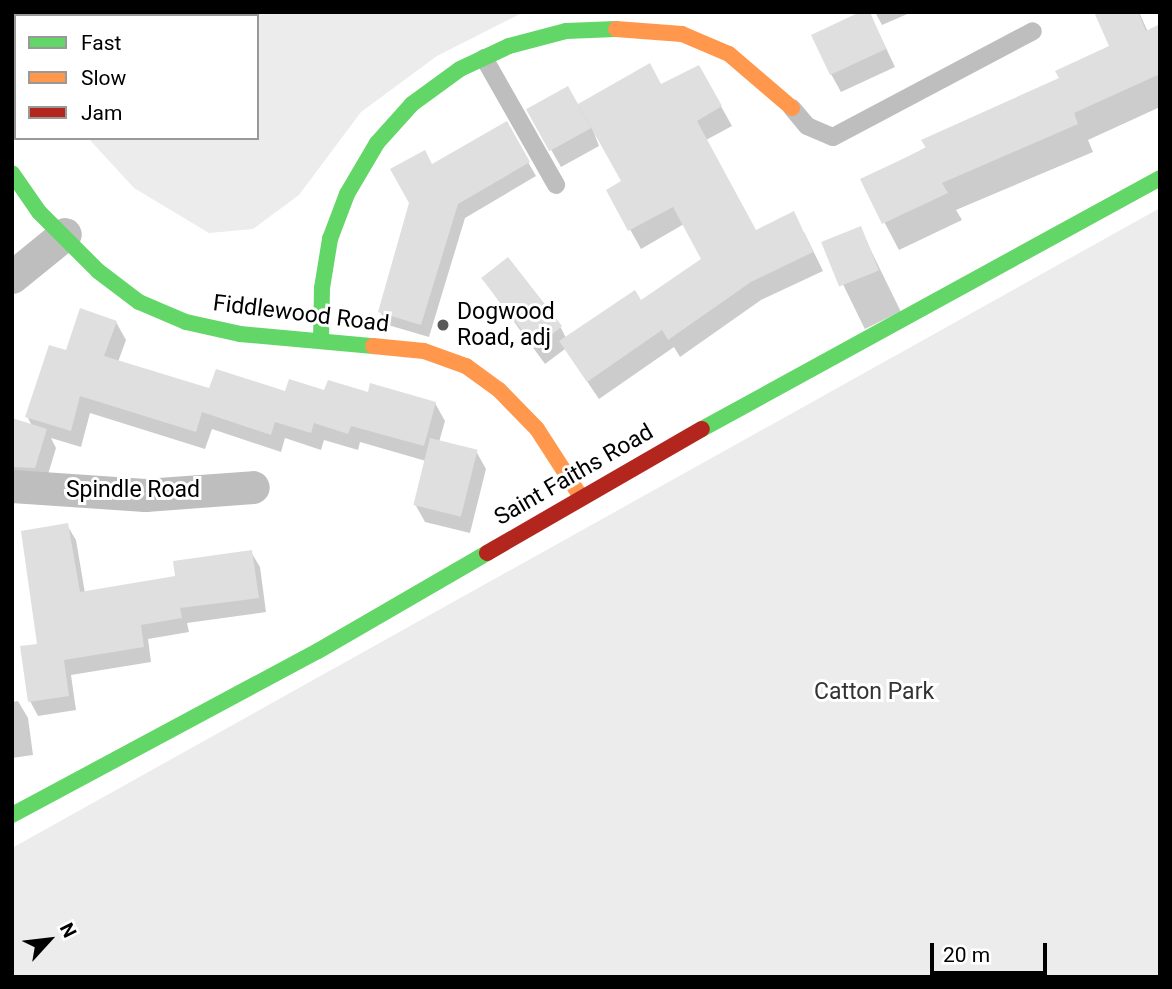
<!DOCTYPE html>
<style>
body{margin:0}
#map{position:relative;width:1172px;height:989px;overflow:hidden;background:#fff;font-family:Roboto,sans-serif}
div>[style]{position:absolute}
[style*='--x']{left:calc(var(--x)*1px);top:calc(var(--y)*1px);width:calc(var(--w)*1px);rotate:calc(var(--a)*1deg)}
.green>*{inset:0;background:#ececec}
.shadow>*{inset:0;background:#0003;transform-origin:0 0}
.building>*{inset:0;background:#dfdfdf;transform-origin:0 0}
.lane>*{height:18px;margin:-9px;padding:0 9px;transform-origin:9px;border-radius:9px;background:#bebebe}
.street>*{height:33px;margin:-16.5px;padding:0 16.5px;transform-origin:16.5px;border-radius:16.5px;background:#bebebe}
.fast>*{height:16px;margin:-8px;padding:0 8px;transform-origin:8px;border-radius:8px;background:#63d668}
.slow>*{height:16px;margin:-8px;padding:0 8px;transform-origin:8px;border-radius:8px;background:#ff974d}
.jam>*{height:16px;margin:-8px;padding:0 8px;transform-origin:8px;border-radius:8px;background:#b3261e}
.dots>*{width:19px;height:19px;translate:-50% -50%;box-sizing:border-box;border:4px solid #fff;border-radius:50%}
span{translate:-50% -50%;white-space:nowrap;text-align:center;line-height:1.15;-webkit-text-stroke:6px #fff;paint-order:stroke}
.poi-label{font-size:23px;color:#000}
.left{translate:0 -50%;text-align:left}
.street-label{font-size:23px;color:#000}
.park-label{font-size:23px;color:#333}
.frame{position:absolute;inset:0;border:14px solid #000;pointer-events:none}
.legend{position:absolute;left:14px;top:14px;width:245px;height:126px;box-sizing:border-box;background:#fff;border:2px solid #999;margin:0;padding:9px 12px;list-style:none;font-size:21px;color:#000}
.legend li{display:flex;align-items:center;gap:14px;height:35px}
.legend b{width:35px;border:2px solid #999}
.north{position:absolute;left:14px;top:905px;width:70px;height:70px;-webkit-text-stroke:5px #fff;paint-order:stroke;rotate:63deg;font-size:19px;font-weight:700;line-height:28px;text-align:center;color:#000}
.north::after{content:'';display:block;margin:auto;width:24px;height:32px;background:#000;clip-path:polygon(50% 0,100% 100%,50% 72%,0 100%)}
.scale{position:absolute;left:930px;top:943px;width:117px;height:32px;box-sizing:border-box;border:4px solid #000;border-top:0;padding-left:9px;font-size:21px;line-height:24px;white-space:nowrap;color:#000;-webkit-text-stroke:5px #fff;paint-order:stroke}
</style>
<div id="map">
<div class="green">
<div style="clip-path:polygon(34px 12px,524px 12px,437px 56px,361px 112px,299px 195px,253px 229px,209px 233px,134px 188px,88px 138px,257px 138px,257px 16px,34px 16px)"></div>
<div style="clip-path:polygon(1160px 208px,1160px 977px,12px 977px,12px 848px)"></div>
</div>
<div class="shadow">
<div style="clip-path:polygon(869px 12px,895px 67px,841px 92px,831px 74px)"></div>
<div style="clip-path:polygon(875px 12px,912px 12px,882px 25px)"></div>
<div style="clip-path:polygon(1096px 12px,1139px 12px,1148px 32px,1160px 26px,1160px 107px,1088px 140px,1093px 152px,956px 210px,962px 220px,899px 250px,862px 180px,1061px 79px,1112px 47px)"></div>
<div style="clip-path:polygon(649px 66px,661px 86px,699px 67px,732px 126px,706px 140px,756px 232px,804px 232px,823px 271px,761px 300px,680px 357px,674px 347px,599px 399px,565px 349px,545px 364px,482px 278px,561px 328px,566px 338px,640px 302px,703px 259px,684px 224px,641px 249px,608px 190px,623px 182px,590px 122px,599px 146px,561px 167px,529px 111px,577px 106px)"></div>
<div style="clip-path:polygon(506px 124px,536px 176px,465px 218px,429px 337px,388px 325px,380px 312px,432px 166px)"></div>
<div style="left:860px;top:228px;width:93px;height:40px;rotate:64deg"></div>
<div style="clip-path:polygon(116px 322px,126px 340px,118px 362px,211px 390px,325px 392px,435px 403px,445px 421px,439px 442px,476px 451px,486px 469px,470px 533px,425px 522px,415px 504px,426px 461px,360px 442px,358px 450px,324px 440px,321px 450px,285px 438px,281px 452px,212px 429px,205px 449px,90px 413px,81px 447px,51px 438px,56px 448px,46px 481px,12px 470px,12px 419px,32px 426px,27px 416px,67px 353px)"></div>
<div style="clip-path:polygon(67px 525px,76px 540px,85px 593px,177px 577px,251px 552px,260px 567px,266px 612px,187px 623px,189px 632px,148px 639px,151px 662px,71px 675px,76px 710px,38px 716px,30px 701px)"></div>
<div style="clip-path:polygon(18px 701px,28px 718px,33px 755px,12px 758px,12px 702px)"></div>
</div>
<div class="building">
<div style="clip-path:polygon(860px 12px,870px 12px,886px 49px,830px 75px,811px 35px)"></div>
<div style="clip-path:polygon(1094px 12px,1138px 12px,1146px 31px,1160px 24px,1160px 74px,1074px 113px,1078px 124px,942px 183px,948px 193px,882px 224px,860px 179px,926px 148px,921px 140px,1059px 78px,1055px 71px,1109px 46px)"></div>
<div style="clip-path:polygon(650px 63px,661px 84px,699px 65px,722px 106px,697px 121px,756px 230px,794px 211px,813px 252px,751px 282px,668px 340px,662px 330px,587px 382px,559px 341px,635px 290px,641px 300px,701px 259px,673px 207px,628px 231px,606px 190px,621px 181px,578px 104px)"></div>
<div style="left:568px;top:86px;width:48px;height:48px;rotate:61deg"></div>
<div style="clip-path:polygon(507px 121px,530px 162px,458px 204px,421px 325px,378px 312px,409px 203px,390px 169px,425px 150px,432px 164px)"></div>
<div style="left:861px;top:226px;width:48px;height:43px;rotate:68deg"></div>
<div style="left:508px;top:257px;width:88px;height:34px;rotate:52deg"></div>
<div style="clip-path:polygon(80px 308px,117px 321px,104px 356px,209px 388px,216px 369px,285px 391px,289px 379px,324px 390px,328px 380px,368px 392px,370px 383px,436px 402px,424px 446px,351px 426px,348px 434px,314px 423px,311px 433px,275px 422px,271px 435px,202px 412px,196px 432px,80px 396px,71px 431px,25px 417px,49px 345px,66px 350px)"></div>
<div style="clip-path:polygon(12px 418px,47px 429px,35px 468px,12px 467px)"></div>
<div style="left:430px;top:438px;width:49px;height:69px;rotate:14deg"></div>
<div style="clip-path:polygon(68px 523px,80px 592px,175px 576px,173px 561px,252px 550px,259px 598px,180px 608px,182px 618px,141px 625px,144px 647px,64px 660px,69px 696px,28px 702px,20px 646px,37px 644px,21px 531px)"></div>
</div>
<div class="lane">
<div style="--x:484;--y:58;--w:146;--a:60.4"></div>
<div style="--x:792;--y:108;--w:23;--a:50"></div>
<div style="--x:807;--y:126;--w:28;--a:23"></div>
<div style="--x:833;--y:137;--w:226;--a:-27.9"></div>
</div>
<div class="street">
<div style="--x:12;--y:277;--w:68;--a:-39.1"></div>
<div style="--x:12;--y:486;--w:133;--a:3.9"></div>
<div style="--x:145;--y:495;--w:108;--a:-4.2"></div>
</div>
<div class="fast">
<div style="--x:12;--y:173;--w:47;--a:55.3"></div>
<div style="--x:39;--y:212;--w:83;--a:45"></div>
<div style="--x:98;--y:271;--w:51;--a:37.1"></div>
<div style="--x:139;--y:302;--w:51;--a:23.1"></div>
<div style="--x:186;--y:322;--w:55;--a:12.5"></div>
<div style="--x:240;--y:334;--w:134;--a:5.2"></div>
<div style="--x:321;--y:341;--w:53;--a:-88.9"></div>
<div style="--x:322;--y:288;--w:50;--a:-80.7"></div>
<div style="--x:330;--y:239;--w:48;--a:-69.3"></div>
<div style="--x:347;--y:194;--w:59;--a:-59.5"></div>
<div style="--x:377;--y:143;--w:52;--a:-48.1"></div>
<div style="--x:412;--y:104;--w:59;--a:-36.1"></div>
<div style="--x:460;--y:69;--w:54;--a:-25.1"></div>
<div style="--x:509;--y:46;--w:59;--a:-14.7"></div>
<div style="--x:566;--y:31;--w:50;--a:-2.3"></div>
<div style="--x:702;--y:429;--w:522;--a:-28.72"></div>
<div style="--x:12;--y:815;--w:347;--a:-28.2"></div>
<div style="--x:318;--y:651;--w:195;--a:-30.1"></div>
</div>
<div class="slow">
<div style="--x:616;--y:29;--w:66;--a:4.3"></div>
<div style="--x:682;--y:34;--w:51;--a:23.1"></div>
<div style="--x:729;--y:54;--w:83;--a:40.6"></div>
<div style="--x:373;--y:346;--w:51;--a:5.6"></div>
<div style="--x:424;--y:351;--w:45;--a:19.7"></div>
<div style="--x:466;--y:366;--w:41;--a:36"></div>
<div style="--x:499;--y:390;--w:54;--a:45.7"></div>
<div style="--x:537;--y:429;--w:81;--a:57.1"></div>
</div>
<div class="jam">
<div style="--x:487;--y:553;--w:248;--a:-30"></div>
</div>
<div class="dots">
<div style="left:443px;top:325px;background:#595959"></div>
</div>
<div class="poi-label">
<span class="left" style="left:457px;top:325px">Dogwood<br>Road, adj</span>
</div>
<div class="street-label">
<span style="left:301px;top:314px;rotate:7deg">Fiddlewood Road</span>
<span style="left:574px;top:475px;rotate:-30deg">Saint Faiths Road</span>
<span style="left:133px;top:490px">Spindle Road</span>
</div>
<div class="park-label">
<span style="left:874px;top:692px">Catton Park</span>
</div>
<div class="frame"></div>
<ul class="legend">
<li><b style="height:9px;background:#63d668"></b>Fast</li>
<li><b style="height:9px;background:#ff974d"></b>Slow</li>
<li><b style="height:9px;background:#b3261e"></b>Jam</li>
</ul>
<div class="north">N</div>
<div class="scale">20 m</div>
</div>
